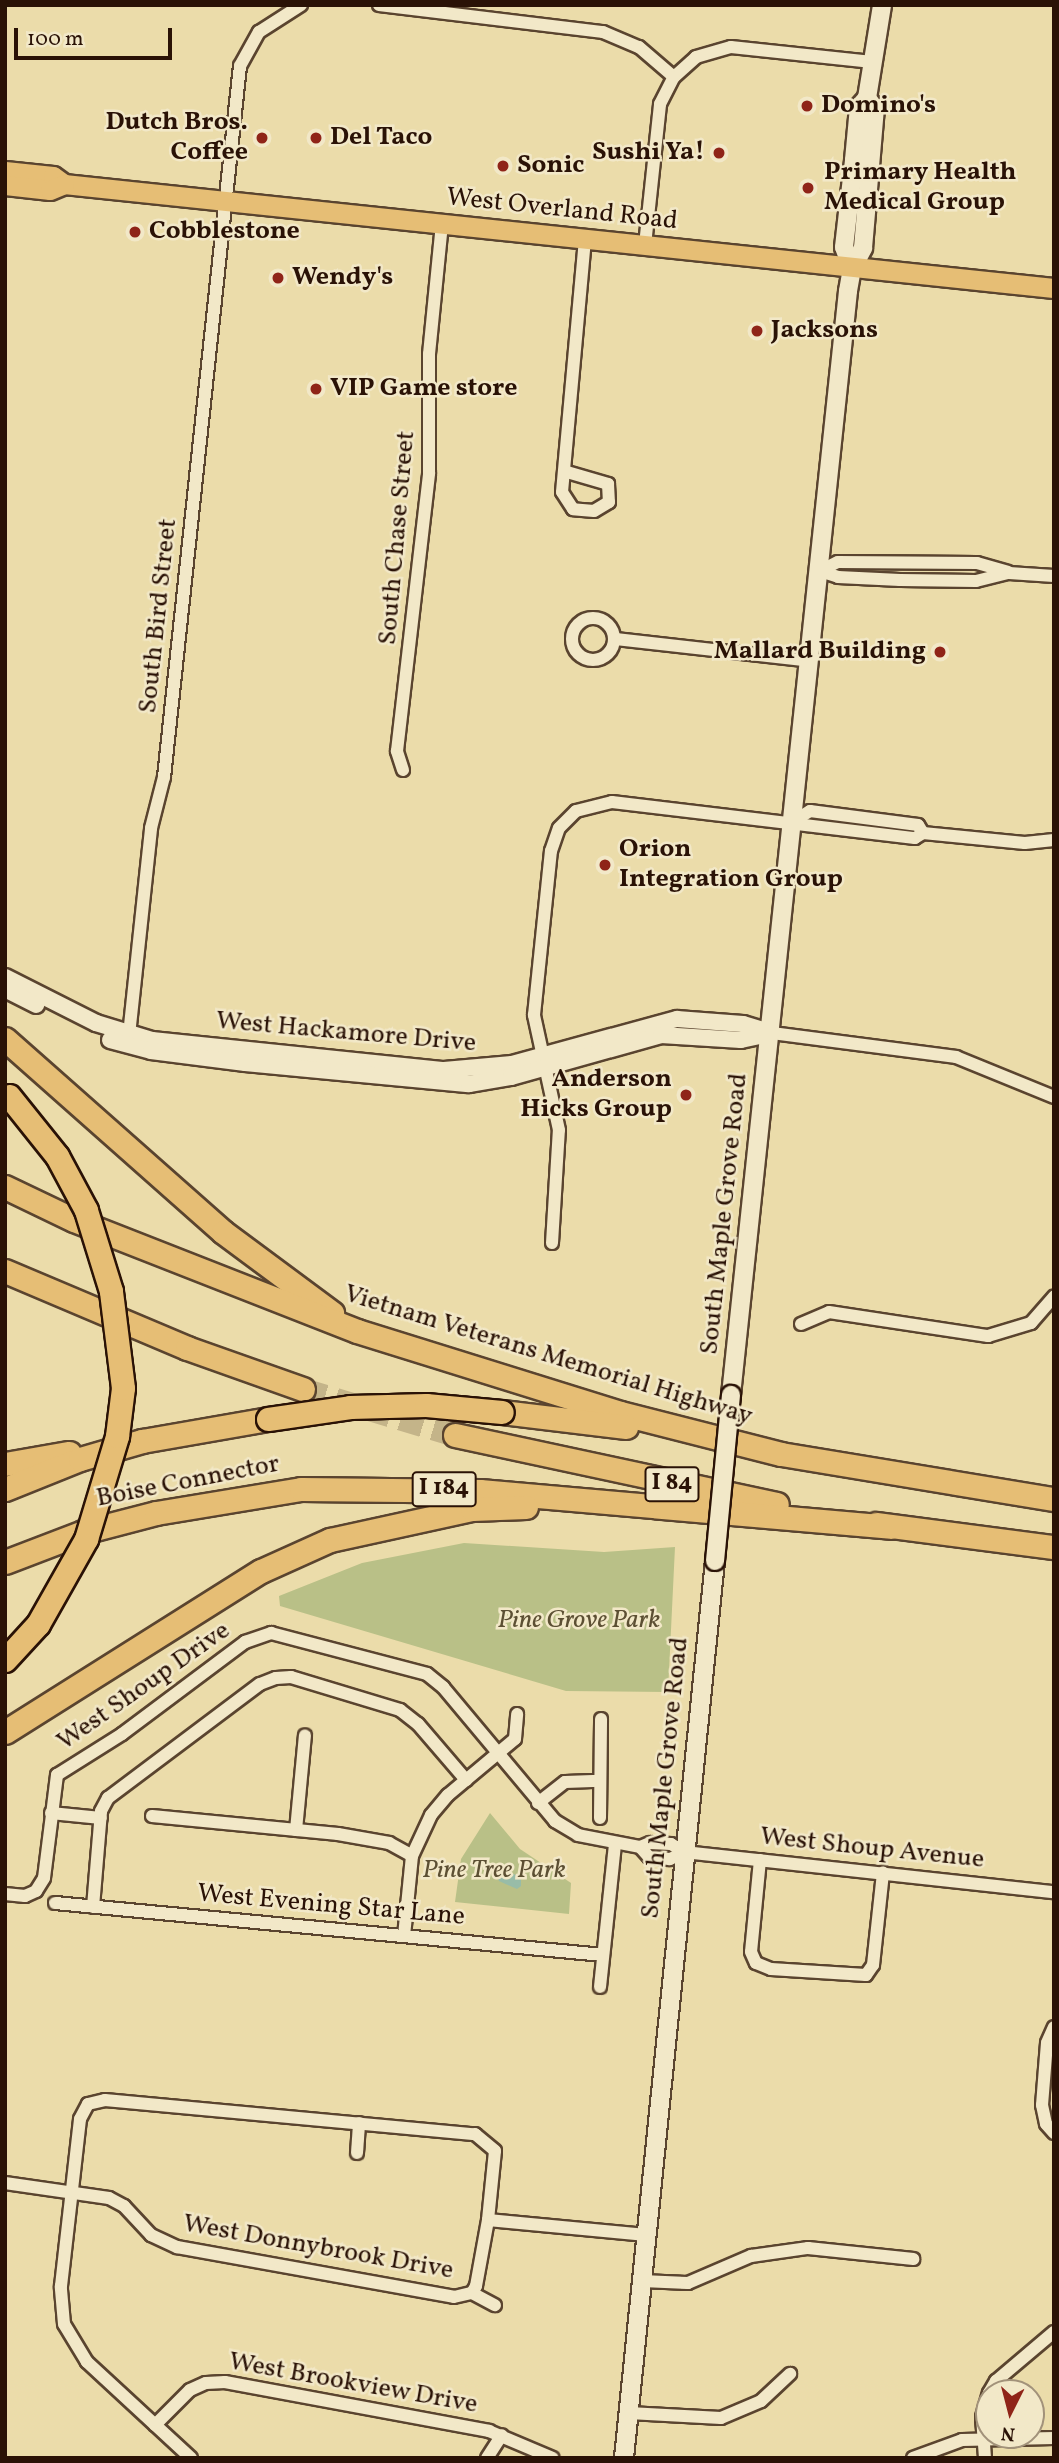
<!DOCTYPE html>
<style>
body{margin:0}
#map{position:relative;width:1059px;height:2463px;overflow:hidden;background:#ebdcaa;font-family:Vollkorn,serif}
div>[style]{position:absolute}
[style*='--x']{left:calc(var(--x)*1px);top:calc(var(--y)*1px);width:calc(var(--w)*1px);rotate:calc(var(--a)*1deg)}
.green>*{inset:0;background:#b9c087}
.water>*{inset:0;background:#98bca8}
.motorway-tunnel>*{height:23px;margin-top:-11.5px;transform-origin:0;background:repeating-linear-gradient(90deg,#c4b489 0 23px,transparent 0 34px)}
.roads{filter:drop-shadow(2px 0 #5a442f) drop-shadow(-2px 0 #5a442f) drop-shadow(0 2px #5a442f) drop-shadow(0 -2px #5a442f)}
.minor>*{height:12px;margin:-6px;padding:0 6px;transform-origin:6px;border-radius:6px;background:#f2e8c8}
.minor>.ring{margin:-6px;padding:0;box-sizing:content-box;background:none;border:12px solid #f2e8c8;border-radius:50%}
.tertiary>*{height:16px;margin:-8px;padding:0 8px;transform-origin:8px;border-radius:8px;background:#f2e8c8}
.secondary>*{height:18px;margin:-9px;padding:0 9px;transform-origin:9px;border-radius:9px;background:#f2e8c8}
.primary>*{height:19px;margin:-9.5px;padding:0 9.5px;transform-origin:9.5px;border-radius:9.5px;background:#e6be75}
.motorway>*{height:23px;margin:-11.5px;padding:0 11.5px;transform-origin:11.5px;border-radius:11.5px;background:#e6be75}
.bridges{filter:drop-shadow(2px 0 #2a1206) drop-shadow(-2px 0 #2a1206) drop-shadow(0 2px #2a1206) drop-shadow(0 -2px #2a1206)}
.secondary-bridge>*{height:18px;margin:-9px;padding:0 9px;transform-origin:9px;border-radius:9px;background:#f2e8c8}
.motorway-bridge>*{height:23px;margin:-11.5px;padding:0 11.5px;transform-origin:11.5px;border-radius:11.5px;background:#e6be75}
.dots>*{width:19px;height:19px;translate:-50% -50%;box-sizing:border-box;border:4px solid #f2e8c8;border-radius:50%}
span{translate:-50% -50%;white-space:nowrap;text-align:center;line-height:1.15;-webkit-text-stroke:5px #f2e8c8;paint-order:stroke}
.shield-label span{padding:2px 5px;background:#f2e8c8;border:2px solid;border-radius:5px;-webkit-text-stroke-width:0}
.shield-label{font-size:24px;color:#2a1206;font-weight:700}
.poi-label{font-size:26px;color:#2a1206;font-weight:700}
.left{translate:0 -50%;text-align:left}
.right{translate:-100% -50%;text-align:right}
.street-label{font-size:26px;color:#2a1206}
.park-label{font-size:26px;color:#5c4f33;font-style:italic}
.frame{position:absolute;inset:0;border:7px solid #2a1206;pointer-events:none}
.north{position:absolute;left:975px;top:2379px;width:70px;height:70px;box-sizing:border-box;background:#f2e8c8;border:2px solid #a2927a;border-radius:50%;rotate:186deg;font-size:19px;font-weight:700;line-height:28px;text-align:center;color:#2a1206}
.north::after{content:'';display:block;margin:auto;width:24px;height:32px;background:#8f2418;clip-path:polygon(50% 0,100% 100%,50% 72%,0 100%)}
.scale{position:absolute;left:14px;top:28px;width:158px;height:32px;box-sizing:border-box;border:4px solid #2a1206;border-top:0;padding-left:9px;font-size:21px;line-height:24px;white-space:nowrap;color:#2a1206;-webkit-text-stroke:5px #f2e8c8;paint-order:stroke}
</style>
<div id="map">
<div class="green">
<div style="clip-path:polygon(464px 1543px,604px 1552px,675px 1547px,668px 1692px,566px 1691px,280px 1606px,279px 1596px,362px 1563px)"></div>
<div style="clip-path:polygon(490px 1813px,520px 1849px,571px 1883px,569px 1914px,455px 1902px,461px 1859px)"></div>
</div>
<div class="water">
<div style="clip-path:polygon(499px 1868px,521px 1877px,521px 1886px,517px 1889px,499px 1881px,495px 1872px)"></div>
</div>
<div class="motorway-tunnel">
<div style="--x:303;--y:1389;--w:159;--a:16.8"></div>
</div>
<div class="roads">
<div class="minor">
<div style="--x:379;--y:5;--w:226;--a:6.9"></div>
<div style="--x:603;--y:32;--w:39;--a:23"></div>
<div style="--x:639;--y:47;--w:46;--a:40.6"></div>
<div style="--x:674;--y:77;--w:30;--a:-42"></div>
<div style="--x:696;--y:57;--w:36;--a:-16"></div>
<div style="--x:731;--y:47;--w:142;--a:6.1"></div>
<div style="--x:645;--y:245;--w:142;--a:-83.9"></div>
<div style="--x:660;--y:104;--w:30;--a:-63"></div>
<div style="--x:567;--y:472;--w:43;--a:16.3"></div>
<div style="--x:608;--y:484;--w:18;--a:87"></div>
<div style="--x:609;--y:502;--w:17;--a:149"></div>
<div style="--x:594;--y:511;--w:21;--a:-175"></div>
<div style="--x:573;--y:509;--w:20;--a:-123"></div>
<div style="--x:562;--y:492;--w:254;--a:-84.8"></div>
<div style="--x:820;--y:571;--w:19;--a:18"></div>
<div style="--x:838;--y:577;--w:62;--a:2.8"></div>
<div style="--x:900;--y:580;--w:76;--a:0.8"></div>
<div style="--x:976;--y:581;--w:34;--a:-14"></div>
<div style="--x:1009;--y:573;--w:45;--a:3.8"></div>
<div style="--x:820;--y:571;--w:20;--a:-27"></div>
<div style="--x:838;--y:562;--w:139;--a:0.4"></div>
<div style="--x:977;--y:563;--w:32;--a:16"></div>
<div class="ring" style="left:572px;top:618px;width:30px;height:30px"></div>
<div style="--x:615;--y:639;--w:197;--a:6.4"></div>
<div style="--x:403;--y:770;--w:20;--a:-108"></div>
<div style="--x:397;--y:751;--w:280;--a:-83.4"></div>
<div style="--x:429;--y:473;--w:119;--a:-90"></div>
<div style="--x:429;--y:354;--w:131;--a:-84.3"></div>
<div style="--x:794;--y:821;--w:19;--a:-32"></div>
<div style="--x:810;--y:811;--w:109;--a:7.4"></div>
<div style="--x:918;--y:825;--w:9;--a:58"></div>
<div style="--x:772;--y:1033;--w:186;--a:7.4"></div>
<div style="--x:956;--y:1057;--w:106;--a:22.2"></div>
<div style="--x:129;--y:1035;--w:208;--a:-83.9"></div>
<div style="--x:151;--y:828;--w:53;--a:-75.7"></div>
<div style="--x:164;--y:777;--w:715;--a:-83.9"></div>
<div style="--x:240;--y:66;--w:39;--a:-61"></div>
<div style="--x:259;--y:32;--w:50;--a:-32.7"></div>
<div style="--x:552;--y:1243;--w:113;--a:-86.5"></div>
<div style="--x:559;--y:1130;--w:118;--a:-102.3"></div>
<div style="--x:534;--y:1015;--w:165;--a:-84.1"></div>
<div style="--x:551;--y:851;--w:24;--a:-71"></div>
<div style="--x:559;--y:828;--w:24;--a:-45"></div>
<div style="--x:576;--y:811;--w:37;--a:-14"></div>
<div style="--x:612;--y:802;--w:305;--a:6.8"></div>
<div style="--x:915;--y:838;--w:9;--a:-32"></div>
<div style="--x:923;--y:833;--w:102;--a:5.6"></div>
<div style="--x:1025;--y:843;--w:29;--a:-6"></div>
<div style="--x:801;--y:1324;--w:30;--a:-23"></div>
<div style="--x:829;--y:1312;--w:161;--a:8.6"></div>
<div style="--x:988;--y:1336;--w:45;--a:-16.8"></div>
<div style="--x:1031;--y:1323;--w:35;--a:-49"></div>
<div style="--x:538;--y:1803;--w:34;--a:-38"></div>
<div style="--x:565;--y:1782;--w:35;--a:-2"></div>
<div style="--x:51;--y:1813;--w:50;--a:5.7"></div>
<div style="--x:152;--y:1816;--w:187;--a:5.5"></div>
<div style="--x:338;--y:1834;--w:52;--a:10"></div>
<div style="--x:389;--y:1843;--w:26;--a:29"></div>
<div style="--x:600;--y:1818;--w:99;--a:-89.4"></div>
<div style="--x:296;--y:1830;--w:95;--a:-84.6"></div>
<div style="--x:684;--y:1852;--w:16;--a:153"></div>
<div style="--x:670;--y:1859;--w:21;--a:-175"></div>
<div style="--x:649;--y:1857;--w:13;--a:-132"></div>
<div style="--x:640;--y:1847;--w:11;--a:-22"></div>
<div style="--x:650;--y:1843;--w:21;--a:3"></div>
<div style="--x:671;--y:1844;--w:15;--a:32"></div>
<div style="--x:684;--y:1852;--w:372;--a:6.2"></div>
<div style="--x:760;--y:1860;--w:92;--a:95.6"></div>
<div style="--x:751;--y:1952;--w:12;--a:66"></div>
<div style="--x:756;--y:1963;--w:16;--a:22"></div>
<div style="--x:771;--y:1969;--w:95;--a:3.6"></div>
<div style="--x:866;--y:1975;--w:12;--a:-55"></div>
<div style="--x:873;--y:1965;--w:93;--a:-83.8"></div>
<div style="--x:5;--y:1894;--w:20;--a:6"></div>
<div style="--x:25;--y:1896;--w:12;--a:-24"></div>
<div style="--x:36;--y:1891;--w:15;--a:-58"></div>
<div style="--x:44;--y:1878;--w:104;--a:-82.8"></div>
<div style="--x:57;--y:1775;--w:77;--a:-32.2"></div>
<div style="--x:122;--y:1734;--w:154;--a:-36.8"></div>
<div style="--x:245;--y:1642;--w:28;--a:-19"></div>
<div style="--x:271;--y:1633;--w:161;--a:14.7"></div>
<div style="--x:427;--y:1674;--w:21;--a:39"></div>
<div style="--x:443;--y:1687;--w:175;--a:50.1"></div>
<div style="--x:555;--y:1821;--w:27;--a:31"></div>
<div style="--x:578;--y:1835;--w:63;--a:11"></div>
<div style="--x:55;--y:1903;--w:550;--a:5.42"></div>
<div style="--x:93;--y:1907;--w:96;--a:-85.2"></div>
<div style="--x:101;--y:1811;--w:15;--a:-62"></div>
<div style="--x:108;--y:1798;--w:190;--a:-36.9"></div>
<div style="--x:260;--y:1684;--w:17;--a:-21"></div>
<div style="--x:276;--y:1678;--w:15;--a:-4"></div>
<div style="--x:291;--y:1677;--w:114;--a:16.8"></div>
<div style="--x:400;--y:1710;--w:23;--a:38"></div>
<div style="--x:418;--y:1724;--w:74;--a:49.4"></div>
<div style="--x:404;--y:1936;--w:80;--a:-84.3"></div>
<div style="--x:412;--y:1856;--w:45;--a:-65.1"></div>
<div style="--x:431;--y:1815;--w:26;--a:-50"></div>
<div style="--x:448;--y:1795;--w:87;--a:-39.9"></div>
<div style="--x:515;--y:1739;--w:25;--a:-85"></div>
<div style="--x:600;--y:1987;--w:144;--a:-84"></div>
<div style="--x:1054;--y:2027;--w:17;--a:114"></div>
<div style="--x:1047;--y:2043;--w:62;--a:94.6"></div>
<div style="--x:1042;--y:2105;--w:19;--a:78"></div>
<div style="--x:1046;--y:2124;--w:12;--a:48"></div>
<div style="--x:357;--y:2153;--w:30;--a:-86"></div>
<div style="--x:5;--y:2183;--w:105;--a:8.2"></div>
<div style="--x:109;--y:2198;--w:17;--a:28"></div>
<div style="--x:124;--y:2206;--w:40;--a:47"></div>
<div style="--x:151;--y:2235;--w:29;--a:25"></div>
<div style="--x:177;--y:2247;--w:281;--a:10.2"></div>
<div style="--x:454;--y:2297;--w:18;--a:-13"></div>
<div style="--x:472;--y:2293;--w:8;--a:-60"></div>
<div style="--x:476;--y:2286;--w:67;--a:-79.7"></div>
<div style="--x:488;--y:2220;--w:159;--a:5.4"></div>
<div style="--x:642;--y:2281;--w:46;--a:2.5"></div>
<div style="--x:688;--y:2283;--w:69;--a:-23.2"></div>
<div style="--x:751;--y:2256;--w:58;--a:-8"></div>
<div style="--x:808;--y:2248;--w:106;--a:6"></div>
<div style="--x:472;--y:2293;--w:26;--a:28"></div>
<div style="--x:989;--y:2393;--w:14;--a:-60"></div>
<div style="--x:996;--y:2381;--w:76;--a:-40.2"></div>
<div style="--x:629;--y:2413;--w:92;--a:3.1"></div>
<div style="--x:721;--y:2418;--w:43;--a:-23"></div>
<div style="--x:761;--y:2401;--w:40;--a:-43"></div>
<div style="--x:155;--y:2425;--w:49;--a:-45"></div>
<div style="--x:190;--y:2390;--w:17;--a:-24"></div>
<div style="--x:206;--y:2383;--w:19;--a:-3"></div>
<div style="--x:225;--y:2382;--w:269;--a:10.5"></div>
<div style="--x:489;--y:2431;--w:69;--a:22.9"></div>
<div style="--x:191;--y:2458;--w:142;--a:-137.3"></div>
<div style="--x:87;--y:2362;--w:44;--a:-121.2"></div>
<div style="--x:64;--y:2324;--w:38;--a:-95"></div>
<div style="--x:61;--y:2286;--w:168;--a:-83.5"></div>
<div style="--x:80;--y:2119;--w:17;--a:-62"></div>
<div style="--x:88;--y:2104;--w:17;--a:-13"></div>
<div style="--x:105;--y:2100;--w:372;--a:5.3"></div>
<div style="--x:475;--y:2134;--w:26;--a:40"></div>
<div style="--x:495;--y:2151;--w:69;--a:95.8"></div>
<div style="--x:487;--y:2458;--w:27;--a:-57"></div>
<div style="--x:913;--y:2458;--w:52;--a:-20.2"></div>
<div style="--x:962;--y:2440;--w:92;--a:-1.2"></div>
<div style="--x:985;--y:2458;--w:41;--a:-94.2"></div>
<div style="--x:982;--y:2417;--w:25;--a:-74"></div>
</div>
<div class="tertiary">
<div style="--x:5;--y:977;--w:102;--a:26.8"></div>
<div style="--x:96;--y:1023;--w:59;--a:16.9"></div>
<div style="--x:152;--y:1040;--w:294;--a:5.9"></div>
<div style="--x:444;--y:1070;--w:68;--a:-5"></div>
<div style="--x:512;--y:1064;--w:171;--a:-15.3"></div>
<div style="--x:677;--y:1019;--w:66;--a:4.3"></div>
<div style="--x:743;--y:1024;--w:30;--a:17"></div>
<div style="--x:5;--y:989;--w:35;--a:27"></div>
<div style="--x:110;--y:1040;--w:42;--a:15"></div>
<div style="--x:151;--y:1051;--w:95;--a:7.3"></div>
<div style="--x:245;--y:1063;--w:225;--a:5.4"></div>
<div style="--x:469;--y:1084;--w:43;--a:-9.5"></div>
<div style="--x:511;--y:1077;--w:156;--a:-15.6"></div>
<div style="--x:661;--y:1035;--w:80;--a:3.6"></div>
<div style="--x:741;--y:1040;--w:30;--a:-12"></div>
</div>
<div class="secondary">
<div style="--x:852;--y:269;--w:23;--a:-110"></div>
<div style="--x:844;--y:247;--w:88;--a:-83.4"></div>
<div style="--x:854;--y:160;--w:53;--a:-84.6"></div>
<div style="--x:859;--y:107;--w:12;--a:-48"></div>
<div style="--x:867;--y:98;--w:94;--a:-80.8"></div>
<div style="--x:731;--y:1395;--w:1110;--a:-83.95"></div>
<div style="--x:848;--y:291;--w:22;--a:-80"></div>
<div style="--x:852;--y:269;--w:24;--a:-62"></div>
<div style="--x:863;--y:248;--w:140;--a:-85.1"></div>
<div style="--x:875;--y:109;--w:14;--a:-126"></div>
<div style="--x:624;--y:2458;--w:902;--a:-84.21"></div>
</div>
<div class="primary">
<div style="--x:5;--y:171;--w:48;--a:5.9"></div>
<div style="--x:53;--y:176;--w:14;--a:36"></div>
<div style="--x:64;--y:184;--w:995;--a:6"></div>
<div style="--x:5;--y:185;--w:45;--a:6.3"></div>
<div style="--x:50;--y:190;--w:15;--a:-23"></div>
</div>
<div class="motorway">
<div style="--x:5;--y:1039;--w:291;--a:41.5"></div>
<div style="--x:223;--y:1232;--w:136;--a:36.6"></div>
<div style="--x:5;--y:1187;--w:76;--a:25.6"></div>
<div style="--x:74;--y:1220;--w:304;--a:21.4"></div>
<div style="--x:357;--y:1331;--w:275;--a:17.3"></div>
<div style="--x:620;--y:1413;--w:166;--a:14.3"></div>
<div style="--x:781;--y:1454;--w:277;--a:9.4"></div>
<div style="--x:5;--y:1271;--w:198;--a:22.9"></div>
<div style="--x:187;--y:1348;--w:123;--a:19.5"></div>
<div style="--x:502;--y:1412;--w:125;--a:6.9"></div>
<div style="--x:455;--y:1435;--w:329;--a:12.1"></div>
<div style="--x:5;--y:1464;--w:65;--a:-9.8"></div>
<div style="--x:5;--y:1489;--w:81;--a:-21.8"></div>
<div style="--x:80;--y:1459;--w:65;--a:-16.2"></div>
<div style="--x:142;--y:1441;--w:128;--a:-9.9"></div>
<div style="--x:876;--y:1524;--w:179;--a:7.4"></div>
<div style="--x:5;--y:1562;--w:84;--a:-21"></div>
<div style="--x:83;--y:1532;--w:75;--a:-14.6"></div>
<div style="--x:156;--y:1513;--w:147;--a:-9.4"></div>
<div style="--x:301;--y:1489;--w:179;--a:0.6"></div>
<div style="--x:480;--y:1491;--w:412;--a:5"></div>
<div style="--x:5;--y:1732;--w:302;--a:-32.2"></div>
<div style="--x:261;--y:1571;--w:76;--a:-24.2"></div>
<div style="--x:330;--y:1540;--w:145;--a:-12.3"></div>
<div style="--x:472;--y:1509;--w:54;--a:-2.1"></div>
</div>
</div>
<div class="bridges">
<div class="secondary-bridge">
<div style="--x:715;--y:1561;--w:167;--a:-84.5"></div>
</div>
<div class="motorway-bridge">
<div style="--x:268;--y:1419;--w:83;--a:-8.3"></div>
<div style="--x:350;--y:1407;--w:76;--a:-1.5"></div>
<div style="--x:426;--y:1405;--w:76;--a:5.3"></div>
<div style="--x:5;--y:1660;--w:49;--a:-47.5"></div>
<div style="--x:38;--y:1624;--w:98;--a:-60.5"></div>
<div style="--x:86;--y:1539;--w:108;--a:-73.2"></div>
<div style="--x:117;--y:1436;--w:48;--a:-82.9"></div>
<div style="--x:123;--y:1388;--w:98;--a:-97.1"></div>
<div style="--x:111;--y:1291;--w:85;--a:-107.2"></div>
<div style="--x:86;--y:1210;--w:61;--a:-118.2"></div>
<div style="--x:57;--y:1156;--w:77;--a:-128.7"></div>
</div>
</div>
<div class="dots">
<div style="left:807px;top:106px;background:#8f2418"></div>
<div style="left:262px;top:138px;background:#8f2418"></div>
<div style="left:316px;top:138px;background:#8f2418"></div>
<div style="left:719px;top:153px;background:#8f2418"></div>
<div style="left:503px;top:166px;background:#8f2418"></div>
<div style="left:808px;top:188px;background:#8f2418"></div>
<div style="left:135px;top:232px;background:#8f2418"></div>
<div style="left:278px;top:278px;background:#8f2418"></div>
<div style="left:757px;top:331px;background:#8f2418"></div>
<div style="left:316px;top:389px;background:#8f2418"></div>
<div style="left:940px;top:652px;background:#8f2418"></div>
<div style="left:605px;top:865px;background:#8f2418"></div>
<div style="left:686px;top:1095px;background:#8f2418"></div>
</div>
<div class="shield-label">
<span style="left:672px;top:1484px">I 84</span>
<span style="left:444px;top:1489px">I 184</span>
</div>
<div class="poi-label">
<span class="left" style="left:821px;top:106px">Domino's</span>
<span class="right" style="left:248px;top:138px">Dutch Bros.<br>Coffee</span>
<span class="left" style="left:330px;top:138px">Del Taco</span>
<span class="right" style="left:705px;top:153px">Sushi Ya!</span>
<span class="left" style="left:517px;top:166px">Sonic</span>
<span class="left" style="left:824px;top:188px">Primary Health<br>Medical Group</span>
<span class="left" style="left:149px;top:232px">Cobblestone</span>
<span class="left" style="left:292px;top:278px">Wendy's</span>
<span class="left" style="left:771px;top:331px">Jacksons</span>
<span class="left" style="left:330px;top:389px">VIP Game store</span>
<span class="right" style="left:926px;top:652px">Mallard Building</span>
<span class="left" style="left:619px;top:865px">Orion<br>Integration Group</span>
<span class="right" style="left:672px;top:1095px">Anderson<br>Hicks Group</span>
</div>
<div class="street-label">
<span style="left:562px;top:210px;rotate:6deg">West Overland Road</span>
<span style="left:398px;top:538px;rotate:-85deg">South Chase Street</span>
<span style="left:159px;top:616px;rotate:-84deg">South Bird Street</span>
<span style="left:346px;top:1033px;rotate:5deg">West Hackamore Drive</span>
<span style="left:725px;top:1214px;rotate:-84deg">South Maple Grove Road</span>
<span style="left:548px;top:1356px;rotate:17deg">Vietnam Veterans Memorial Highway</span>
<span style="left:188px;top:1482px;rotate:-11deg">Boise Connector</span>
<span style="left:144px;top:1687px;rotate:-35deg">West Shoup Drive</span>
<span style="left:666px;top:1778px;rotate:-84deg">South Maple Grove Road</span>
<span style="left:872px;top:1849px;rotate:6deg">West Shoup Avenue</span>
<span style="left:331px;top:1906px;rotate:5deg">West Evening Star Lane</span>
<span style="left:318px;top:2248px;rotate:10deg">West Donnybrook Drive</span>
<span style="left:353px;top:2384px;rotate:10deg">West Brookview Drive</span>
</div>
<div class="park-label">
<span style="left:579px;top:1621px">Pine Grove Park</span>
<span style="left:494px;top:1871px">Pine Tree Park</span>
</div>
<div class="frame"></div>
<div class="north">N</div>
<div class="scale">100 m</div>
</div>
